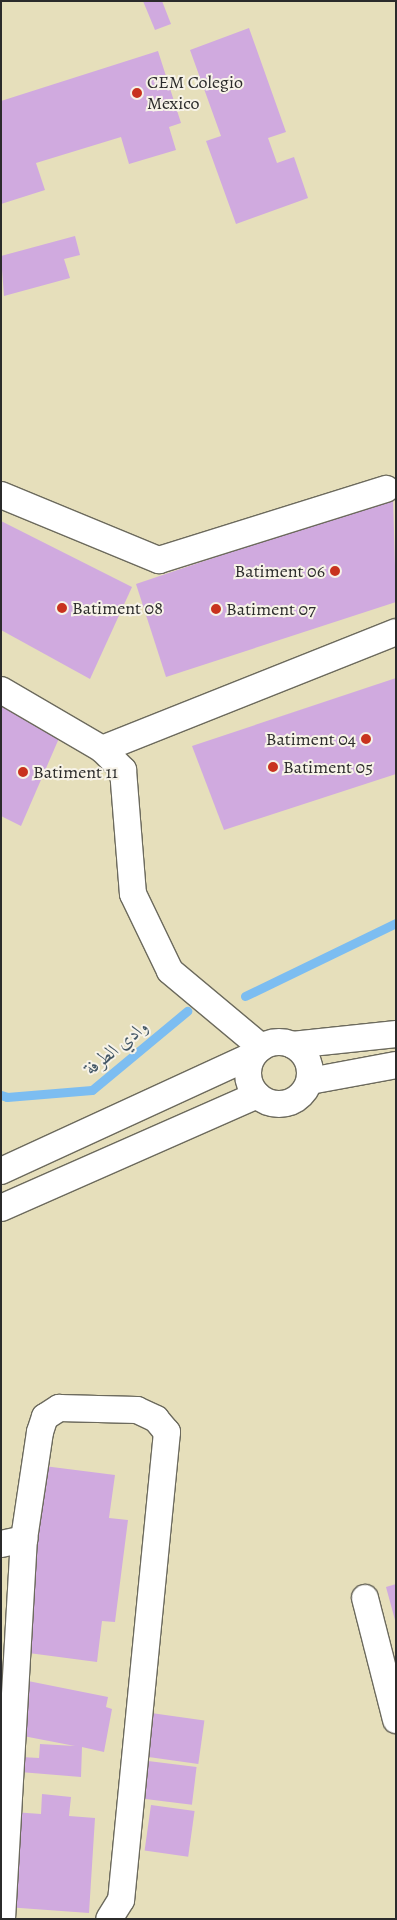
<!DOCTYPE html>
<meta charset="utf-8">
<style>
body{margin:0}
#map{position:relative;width:397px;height:1920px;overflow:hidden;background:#e6dfbb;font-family:Alegreya,Amiri,serif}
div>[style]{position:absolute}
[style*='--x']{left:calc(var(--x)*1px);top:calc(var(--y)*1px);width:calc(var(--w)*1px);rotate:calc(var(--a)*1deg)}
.stream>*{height:9px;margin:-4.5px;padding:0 4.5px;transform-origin:4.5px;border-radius:4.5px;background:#7cbdf1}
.building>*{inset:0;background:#d0aadf;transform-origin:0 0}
.roads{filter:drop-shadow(1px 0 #6c6a5d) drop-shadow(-1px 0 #6c6a5d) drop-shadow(0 1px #6c6a5d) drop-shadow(0 -1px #6c6a5d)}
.street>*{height:26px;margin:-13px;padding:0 13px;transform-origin:13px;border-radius:13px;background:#fff}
.street>.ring{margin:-13px;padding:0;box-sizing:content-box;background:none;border:26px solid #fff;border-radius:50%}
.dots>*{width:14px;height:14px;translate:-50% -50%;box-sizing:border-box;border:2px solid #f7f3e8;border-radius:50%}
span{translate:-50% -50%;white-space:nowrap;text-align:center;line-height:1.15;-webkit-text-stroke:4px #f7f3e8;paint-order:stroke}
.poi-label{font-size:18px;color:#2b2b2b}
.left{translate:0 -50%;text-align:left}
.right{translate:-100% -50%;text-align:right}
.water-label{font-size:19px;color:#435766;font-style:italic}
.frame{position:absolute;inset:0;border:2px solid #2b2b2b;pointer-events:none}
</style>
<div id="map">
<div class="stream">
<div style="--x:245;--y:996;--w:168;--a:-25.8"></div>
<div style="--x:1;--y:1095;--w:6;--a:18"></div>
<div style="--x:7;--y:1097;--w:85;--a:-4.7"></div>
<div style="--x:92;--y:1090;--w:124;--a:-39.7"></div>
</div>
<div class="building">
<div style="clip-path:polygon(143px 1px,162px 1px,171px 24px,155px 30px)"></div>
<div style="clip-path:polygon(249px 28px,286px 132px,268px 138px,277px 163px,294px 157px,308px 198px,236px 224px,206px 141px,221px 136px,190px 50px)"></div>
<div style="clip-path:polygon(158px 51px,181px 123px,169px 127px,176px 150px,129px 164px,121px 137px,36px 163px,45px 190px,1px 204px,1px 101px)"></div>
<div style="clip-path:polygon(75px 236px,80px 255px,64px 259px,70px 278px,4px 296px,1px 256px)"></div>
<div style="clip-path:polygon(393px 497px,396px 602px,166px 677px,136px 584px)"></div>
<div style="clip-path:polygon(1px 521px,132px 587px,90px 679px,1px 630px)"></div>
<div style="clip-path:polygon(396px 678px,396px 774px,224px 830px,192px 746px)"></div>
<div style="clip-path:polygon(1px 700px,63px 729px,21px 826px,1px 816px)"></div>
<div style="clip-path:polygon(44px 1466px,115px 1475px,109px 1518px,128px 1520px,115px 1622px,102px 1621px,97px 1662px,21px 1652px)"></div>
<div style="clip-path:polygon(396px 1584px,396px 1620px,395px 1620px,386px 1587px)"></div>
<div style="clip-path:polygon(28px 1681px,108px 1697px,106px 1707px,112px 1709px,104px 1752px,82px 1747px,81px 1777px,20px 1772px,21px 1757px,39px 1758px,40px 1744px,75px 1746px,18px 1735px)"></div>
<div style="left:144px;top:1712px;width:61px;height:44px;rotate:8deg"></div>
<div style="left:140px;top:1760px;width:57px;height:38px;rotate:7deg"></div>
<div style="clip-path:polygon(42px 1794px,71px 1797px,69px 1816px,95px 1818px,89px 1913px,6px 1907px,13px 1812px,41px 1814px)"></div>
<div style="left:151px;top:1805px;width:44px;height:46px;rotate:8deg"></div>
</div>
<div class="roads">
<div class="street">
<div style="--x:1;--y:495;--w:171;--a:22.4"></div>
<div style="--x:159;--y:560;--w:238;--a:-17.4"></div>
<div style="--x:1;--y:690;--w:117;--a:30.3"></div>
<div style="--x:102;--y:749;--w:30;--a:45"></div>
<div style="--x:123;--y:770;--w:124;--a:85.4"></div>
<div style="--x:133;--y:894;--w:85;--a:64.3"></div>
<div style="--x:170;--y:971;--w:119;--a:39.9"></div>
<div style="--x:102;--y:749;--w:316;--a:-21.7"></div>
<div class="ring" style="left:248px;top:1042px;width:36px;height:36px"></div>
<div style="--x:292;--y:1045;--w:105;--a:-6"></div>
<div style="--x:310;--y:1081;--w:87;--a:-10.5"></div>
<div style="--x:1;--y:1171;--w:277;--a:-24.7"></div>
<div style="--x:1;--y:1208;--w:280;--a:-23.8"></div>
<div style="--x:1;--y:1544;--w:24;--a:-12"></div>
<div style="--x:365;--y:1598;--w:126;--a:75.7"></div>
<div style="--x:2;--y:1919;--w:381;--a:-86.7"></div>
<div style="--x:24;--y:1539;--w:108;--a:-81.5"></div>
<div style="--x:40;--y:1432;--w:16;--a:-72"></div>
<div style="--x:45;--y:1417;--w:17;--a:-33"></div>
<div style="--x:59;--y:1408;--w:78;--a:1.5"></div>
<div style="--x:137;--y:1410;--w:21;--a:25"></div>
<div style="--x:156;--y:1419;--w:17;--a:50"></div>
<div style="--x:167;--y:1432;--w:470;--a:95.6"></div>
<div style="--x:121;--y:1900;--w:22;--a:122"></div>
</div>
</div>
<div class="dots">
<div style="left:137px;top:93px;background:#c8321e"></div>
<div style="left:335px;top:571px;background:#c8321e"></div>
<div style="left:62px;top:608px;background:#c8321e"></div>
<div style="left:216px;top:609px;background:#c8321e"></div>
<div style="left:366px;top:739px;background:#c8321e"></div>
<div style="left:273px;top:767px;background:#c8321e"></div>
<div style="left:23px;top:772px;background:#c8321e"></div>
</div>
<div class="poi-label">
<span class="left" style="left:147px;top:93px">CEM Colegio<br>Mexico</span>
<span class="right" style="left:325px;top:571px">Batiment 06</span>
<span class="left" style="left:72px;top:608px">Batiment 08</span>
<span class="left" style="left:226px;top:609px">Batiment 07</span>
<span class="right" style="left:356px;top:739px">Batiment 04</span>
<span class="left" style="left:283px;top:767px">Batiment 05</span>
<span class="left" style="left:33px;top:772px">Batiment 11</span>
</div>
<div class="water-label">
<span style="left:117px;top:1048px;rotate:-39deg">وادي الطرفة</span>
</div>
<div class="frame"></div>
</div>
